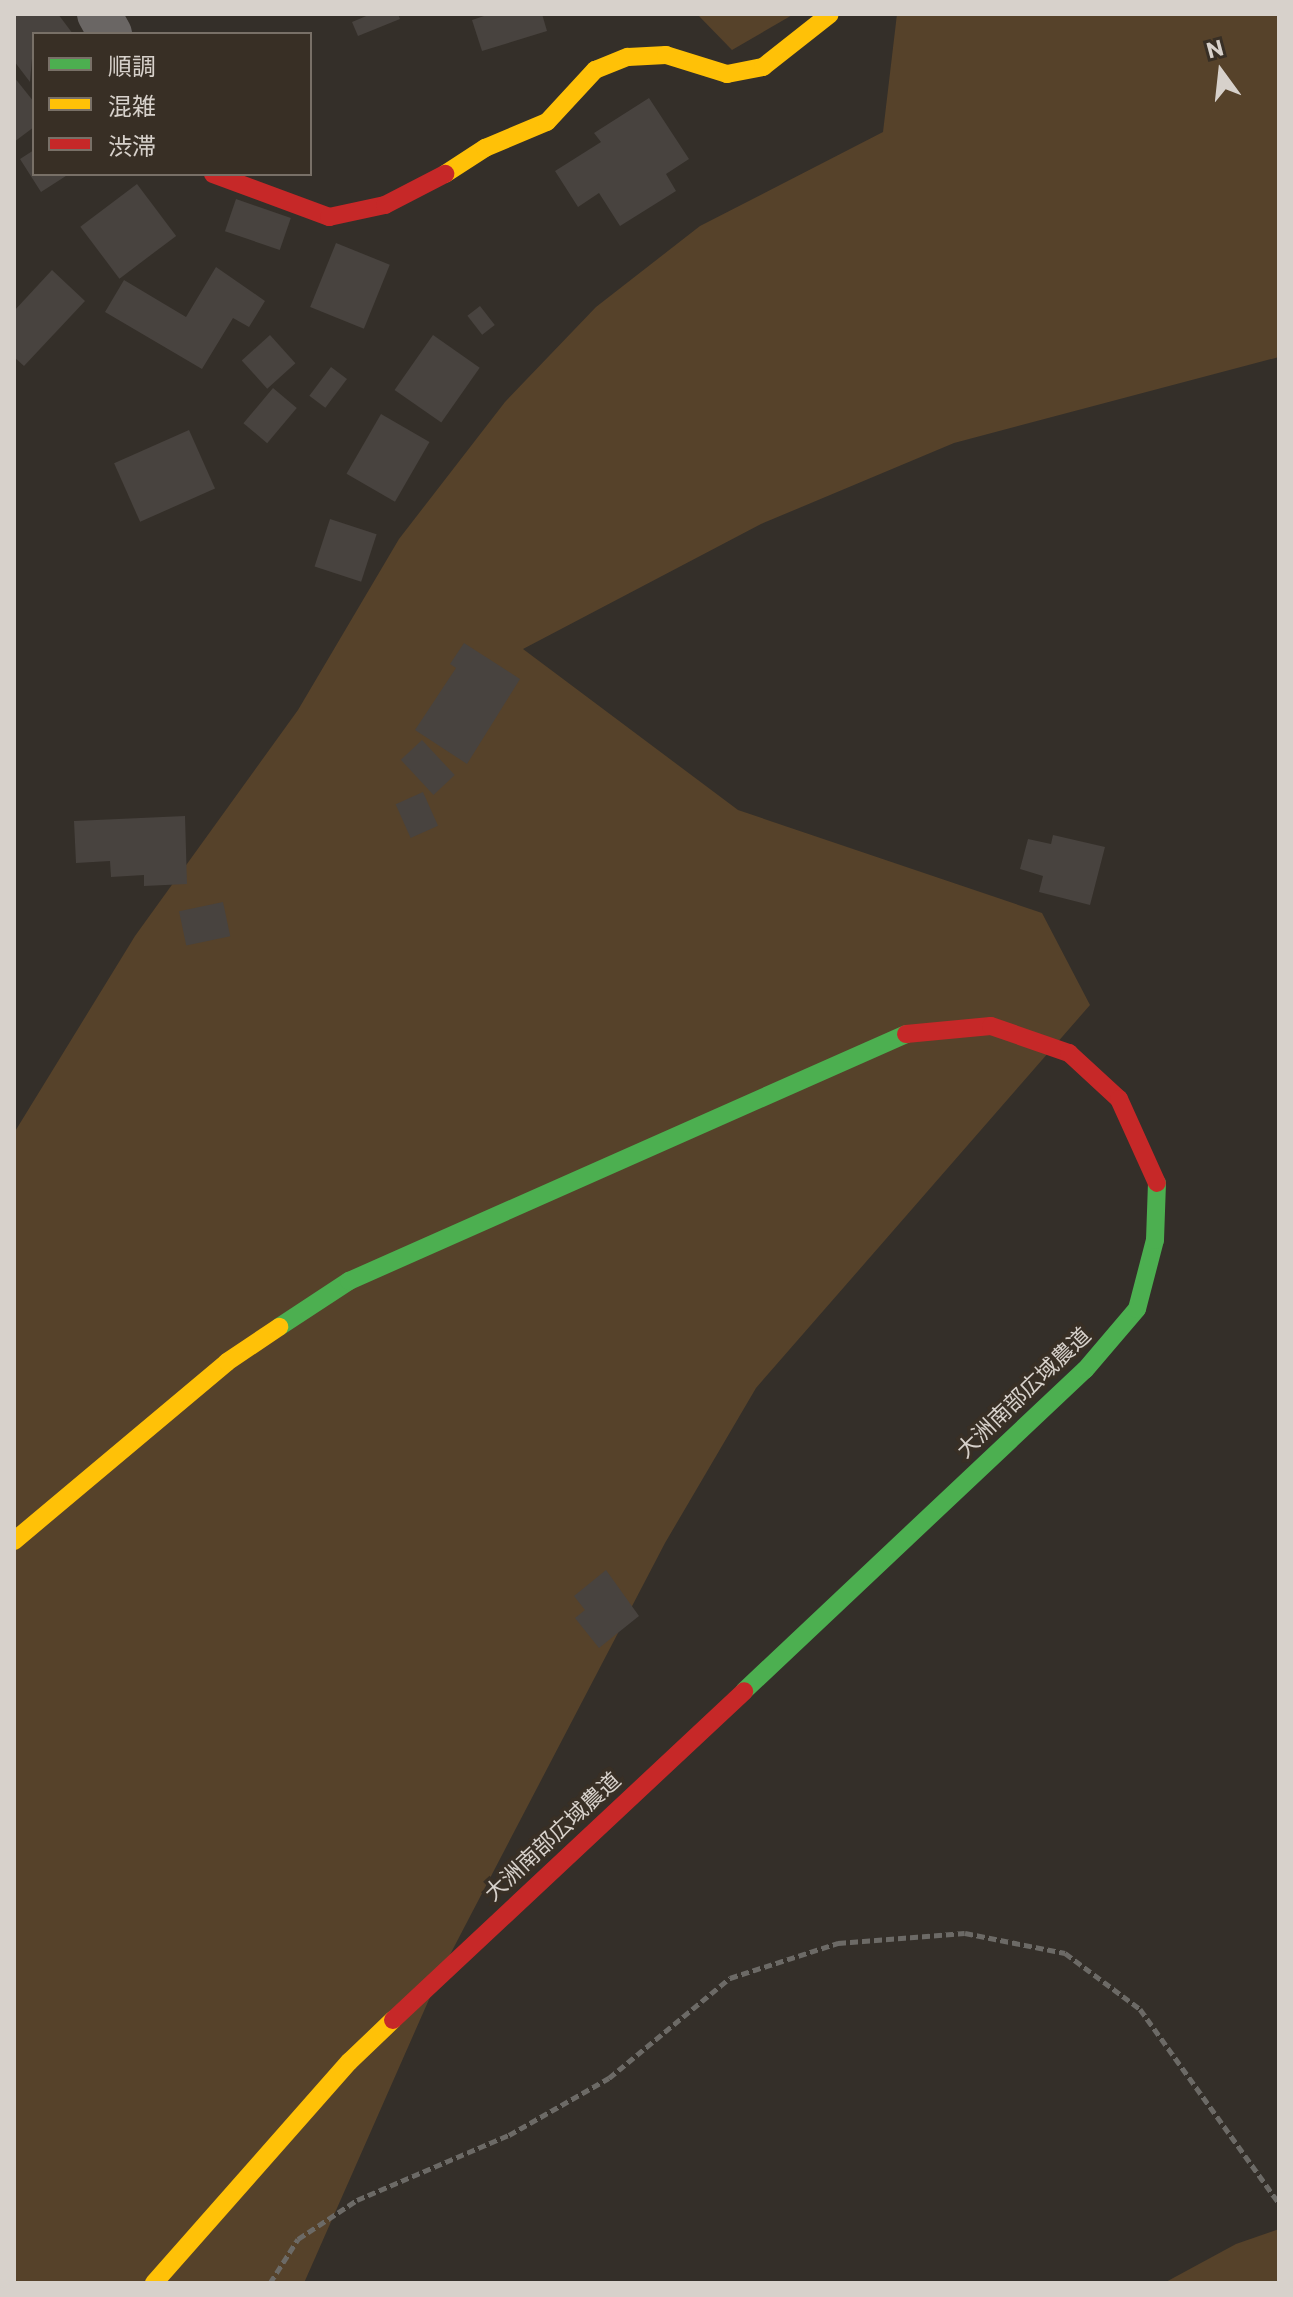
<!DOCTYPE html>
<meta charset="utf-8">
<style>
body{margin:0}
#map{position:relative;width:1293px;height:2297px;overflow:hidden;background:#342f29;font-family:Commissioner,"Noto Sans JP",sans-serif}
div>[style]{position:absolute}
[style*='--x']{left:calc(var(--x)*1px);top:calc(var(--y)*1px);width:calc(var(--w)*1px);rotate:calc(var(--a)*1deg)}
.green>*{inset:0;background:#56422a}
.building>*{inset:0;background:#48433f;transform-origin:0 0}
.path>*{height:5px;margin-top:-2.5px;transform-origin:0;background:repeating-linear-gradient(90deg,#6c6a66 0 8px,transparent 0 12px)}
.street>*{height:44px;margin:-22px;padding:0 22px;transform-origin:22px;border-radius:22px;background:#6a6664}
.fast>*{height:18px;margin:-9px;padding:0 9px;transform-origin:9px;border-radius:9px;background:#4caf50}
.slow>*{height:18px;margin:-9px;padding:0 9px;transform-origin:9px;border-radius:9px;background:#ffc107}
.jam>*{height:18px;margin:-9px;padding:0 9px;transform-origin:9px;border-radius:9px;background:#c62828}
span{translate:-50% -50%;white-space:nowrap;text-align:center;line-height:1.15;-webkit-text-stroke:7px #382f25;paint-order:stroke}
.street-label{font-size:22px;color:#d7d1cb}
.frame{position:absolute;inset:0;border:16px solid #d7d1cb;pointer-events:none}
.legend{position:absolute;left:32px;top:32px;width:280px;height:144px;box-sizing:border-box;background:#382f25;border:2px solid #787067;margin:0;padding:10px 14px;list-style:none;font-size:24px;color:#d7d1cb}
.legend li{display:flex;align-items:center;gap:16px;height:40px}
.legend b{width:40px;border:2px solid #787067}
.north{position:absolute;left:1181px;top:32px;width:80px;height:80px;-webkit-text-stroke:6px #382f25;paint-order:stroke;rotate:345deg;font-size:22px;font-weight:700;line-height:32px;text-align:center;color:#d7d1cb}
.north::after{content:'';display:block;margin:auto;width:28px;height:36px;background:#d7d1cb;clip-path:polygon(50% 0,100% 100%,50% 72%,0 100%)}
</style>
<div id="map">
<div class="green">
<div style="clip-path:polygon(697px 14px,794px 14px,732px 50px)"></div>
<div style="clip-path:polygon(897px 14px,1279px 14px,1279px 357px,954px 443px,761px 524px,523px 649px,738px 810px,1042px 913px,1090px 1005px,756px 1388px,665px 1543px,442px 1970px,304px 2283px,14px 2283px,14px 1133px,135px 936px,298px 710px,399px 539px,505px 402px,596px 307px,700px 226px,883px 132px)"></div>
<div style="clip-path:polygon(1279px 2229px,1279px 2283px,1164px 2283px,1236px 2244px)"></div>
</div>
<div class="building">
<div style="clip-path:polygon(14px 14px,58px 14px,73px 34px,34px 34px,30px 82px,14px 61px)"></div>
<div style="clip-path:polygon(371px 14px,398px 14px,400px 19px,358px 36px,352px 22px)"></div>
<div style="clip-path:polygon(490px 14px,542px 14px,547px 31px,482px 51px,472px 20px)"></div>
<div style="clip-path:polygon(14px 77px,34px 102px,34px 127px,14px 142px)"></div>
<div style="clip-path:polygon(649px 98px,689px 159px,666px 174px,676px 191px,620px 226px,599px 193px,578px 207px,555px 171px,601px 142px,594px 133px)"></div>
<div style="clip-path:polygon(34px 150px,34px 174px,69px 174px,41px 192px,20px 159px)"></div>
<div style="left:137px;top:184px;width:65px;height:71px;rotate:53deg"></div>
<div style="left:236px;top:199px;width:58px;height:34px;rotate:19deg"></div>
<div style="left:336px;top:243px;width:58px;height:69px;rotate:22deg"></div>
<div style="clip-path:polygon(216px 267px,265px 301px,249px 327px,233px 318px,202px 369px,105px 312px,124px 280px,186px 317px)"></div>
<div style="clip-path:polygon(52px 270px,85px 301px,24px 366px,14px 357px,14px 311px)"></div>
<div style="left:480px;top:306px;width:24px;height:16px;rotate:52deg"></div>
<div style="left:270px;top:335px;width:38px;height:38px;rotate:48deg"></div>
<div style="left:433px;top:335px;width:57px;height:67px;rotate:35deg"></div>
<div style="left:331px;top:367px;width:20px;height:36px;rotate:37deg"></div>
<div style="left:273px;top:388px;width:31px;height:46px;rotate:40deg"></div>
<div style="left:381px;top:414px;width:56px;height:69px;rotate:30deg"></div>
<div style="left:189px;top:430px;width:64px;height:82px;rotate:66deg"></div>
<div style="left:330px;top:519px;width:49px;height:50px;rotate:18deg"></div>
<div style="clip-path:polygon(464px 643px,520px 679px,467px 764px,415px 730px,456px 668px,450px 664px)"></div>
<div style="left:422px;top:740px;width:48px;height:29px;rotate:47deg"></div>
<div style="left:423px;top:792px;width:37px;height:30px;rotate:66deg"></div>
<div style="clip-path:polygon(185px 816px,187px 884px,144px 886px,144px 875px,111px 877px,110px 861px,76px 863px,74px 821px)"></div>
<div style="clip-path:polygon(1053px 835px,1105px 847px,1090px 905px,1039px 892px,1043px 876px,1020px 869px,1028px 839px,1051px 844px)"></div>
<div style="left:223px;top:902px;width:35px;height:45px;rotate:78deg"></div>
<div style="clip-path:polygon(606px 1570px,639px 1616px,599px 1648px,575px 1618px,585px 1610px,574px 1596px)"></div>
</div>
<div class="path">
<div style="--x:270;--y:2283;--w:52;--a:-57.5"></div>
<div style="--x:298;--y:2239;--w:71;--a:-33.5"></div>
<div style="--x:357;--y:2200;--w:165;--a:-23.2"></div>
<div style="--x:509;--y:2135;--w:115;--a:-29.7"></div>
<div style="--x:609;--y:2078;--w:157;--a:-39.6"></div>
<div style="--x:730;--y:1978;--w:114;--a:-18"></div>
<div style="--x:838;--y:1943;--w:127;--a:-4.5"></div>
<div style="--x:965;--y:1933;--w:102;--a:11.3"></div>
<div style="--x:1065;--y:1953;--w:94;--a:36.7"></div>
<div style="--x:1140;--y:2009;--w:239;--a:54.4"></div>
</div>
<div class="street">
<div style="--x:99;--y:14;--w:23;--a:61"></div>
</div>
<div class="fast">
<div style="--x:279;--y:1327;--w:84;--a:-33.3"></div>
<div style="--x:349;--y:1281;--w:609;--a:-23.91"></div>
<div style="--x:744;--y:1691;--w:468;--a:-43.3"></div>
<div style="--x:1085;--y:1370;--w:80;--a:-49.6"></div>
<div style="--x:1137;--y:1309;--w:71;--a:-75.4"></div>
<div style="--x:1155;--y:1240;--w:57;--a:-88"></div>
</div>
<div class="slow">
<div style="--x:445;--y:174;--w:48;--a:-33"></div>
<div style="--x:485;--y:148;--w:67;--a:-22.8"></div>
<div style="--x:547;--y:122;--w:71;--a:-47.3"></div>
<div style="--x:595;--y:70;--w:35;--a:-22"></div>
<div style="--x:628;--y:57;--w:38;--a:-3"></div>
<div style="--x:666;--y:55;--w:64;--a:17.3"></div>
<div style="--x:727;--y:74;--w:37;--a:-11"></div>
<div style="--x:763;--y:67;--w:85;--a:-38.3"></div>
<div style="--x:14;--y:1541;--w:278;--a:-40"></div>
<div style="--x:227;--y:1362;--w:63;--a:-33.9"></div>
<div style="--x:154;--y:2283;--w:295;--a:-48.6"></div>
<div style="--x:349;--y:2062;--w:61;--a:-43.7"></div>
</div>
<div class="jam">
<div style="--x:213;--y:174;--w:124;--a:20.3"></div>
<div style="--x:329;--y:217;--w:57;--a:-12.1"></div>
<div style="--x:385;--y:205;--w:68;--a:-27.3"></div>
<div style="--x:906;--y:1034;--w:85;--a:-5.4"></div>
<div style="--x:991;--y:1026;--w:83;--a:19.1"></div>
<div style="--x:1069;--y:1053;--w:68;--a:42.6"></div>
<div style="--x:1119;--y:1099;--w:92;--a:65.7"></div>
<div style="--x:393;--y:2020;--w:481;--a:-43.1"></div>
</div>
<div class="street-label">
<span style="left:1023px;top:1392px;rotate:-44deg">大洲南部広域農道</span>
<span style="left:552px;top:1836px;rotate:-43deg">大洲南部広域農道</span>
</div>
<div class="frame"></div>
<ul class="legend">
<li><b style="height:10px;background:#4caf50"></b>順調</li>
<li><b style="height:10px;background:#ffc107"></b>混雑</li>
<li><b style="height:10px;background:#c62828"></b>渋滞</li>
</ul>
<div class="north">N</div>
</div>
